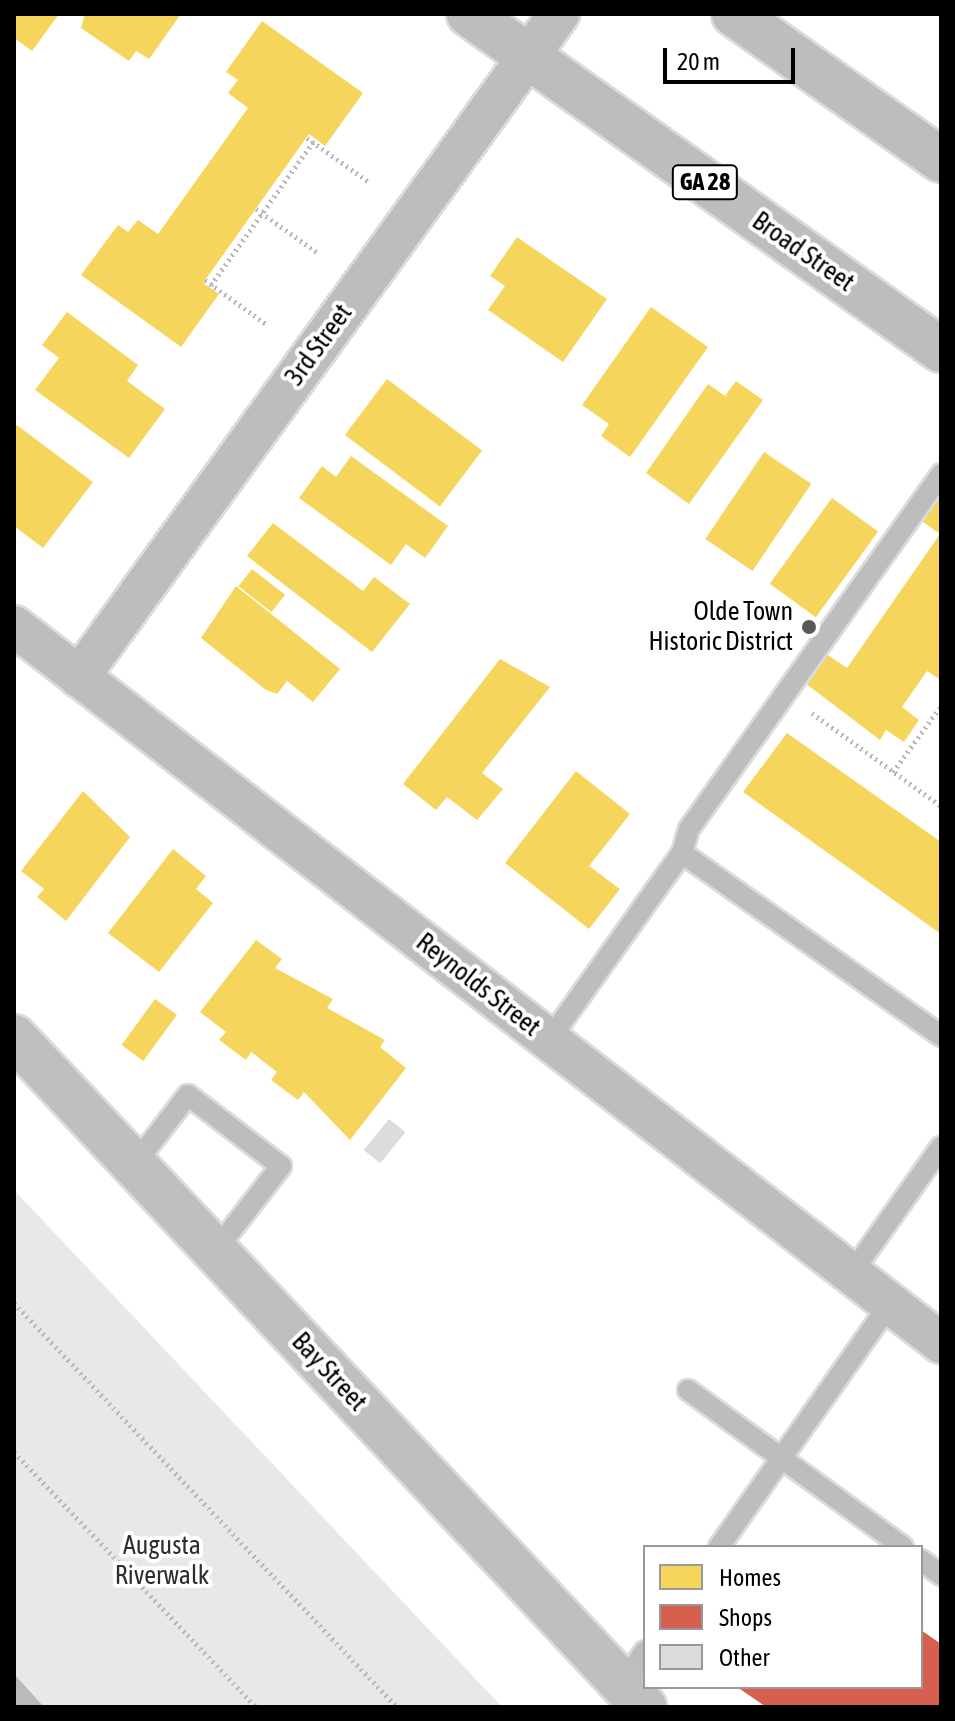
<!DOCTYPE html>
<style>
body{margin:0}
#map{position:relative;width:955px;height:1721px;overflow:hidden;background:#fff;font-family:"Asap Condensed",sans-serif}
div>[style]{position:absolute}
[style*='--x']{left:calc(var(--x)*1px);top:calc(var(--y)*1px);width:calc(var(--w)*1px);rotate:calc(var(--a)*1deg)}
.green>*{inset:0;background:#e8e8e8}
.water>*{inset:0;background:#bababa}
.homes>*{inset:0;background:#f6d55c;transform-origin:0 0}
.shops>*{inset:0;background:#d6604d}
.building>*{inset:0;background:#dcdcdc;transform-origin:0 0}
.path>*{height:5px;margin-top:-2.5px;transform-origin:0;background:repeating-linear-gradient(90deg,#b8b8b8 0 2px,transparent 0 6px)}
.roads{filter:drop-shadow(2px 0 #dbdbdb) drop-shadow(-2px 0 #dbdbdb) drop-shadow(0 2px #dbdbdb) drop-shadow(0 -2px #dbdbdb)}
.lane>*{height:20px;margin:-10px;padding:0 10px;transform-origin:10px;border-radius:10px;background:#bdbdbd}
.street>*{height:40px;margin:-20px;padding:0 20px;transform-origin:20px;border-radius:20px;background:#bdbdbd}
.secondary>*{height:44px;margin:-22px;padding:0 22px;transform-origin:22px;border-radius:22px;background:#bfbfbf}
.primary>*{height:44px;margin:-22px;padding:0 22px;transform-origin:22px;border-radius:22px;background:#bdbdbd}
.dots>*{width:22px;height:22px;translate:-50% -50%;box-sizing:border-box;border:4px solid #fff;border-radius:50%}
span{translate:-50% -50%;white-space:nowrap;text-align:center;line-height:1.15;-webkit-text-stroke:8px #fff;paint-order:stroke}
.shield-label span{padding:2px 6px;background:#fff;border:2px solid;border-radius:6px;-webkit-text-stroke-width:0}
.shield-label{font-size:24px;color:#000;font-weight:700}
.street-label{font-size:26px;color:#000}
.poi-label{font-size:26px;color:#000}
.right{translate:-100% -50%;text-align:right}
.park-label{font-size:26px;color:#2d2d2d}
.frame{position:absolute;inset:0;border:16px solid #000;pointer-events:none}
.legend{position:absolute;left:643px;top:1545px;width:280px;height:144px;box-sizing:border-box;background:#fff;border:2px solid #999;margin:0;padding:10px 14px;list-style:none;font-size:24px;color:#000}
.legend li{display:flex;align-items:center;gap:16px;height:40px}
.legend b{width:40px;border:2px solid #999}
.scale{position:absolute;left:663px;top:48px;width:132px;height:36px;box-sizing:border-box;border:4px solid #000;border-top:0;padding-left:10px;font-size:24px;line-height:28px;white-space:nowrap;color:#000;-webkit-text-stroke:6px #fff;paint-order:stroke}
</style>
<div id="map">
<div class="green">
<div style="clip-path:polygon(14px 1190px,502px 1707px,14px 1707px)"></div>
</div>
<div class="water">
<div style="clip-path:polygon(14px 1674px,44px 1707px,14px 1707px)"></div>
</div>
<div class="homes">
<div style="clip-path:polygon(14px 14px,59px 14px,32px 51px,14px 38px)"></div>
<div style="clip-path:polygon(85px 14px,181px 14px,149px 59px,136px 51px,129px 61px,81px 28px)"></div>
<div style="clip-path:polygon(262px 21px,363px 93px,325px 146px,309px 134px,203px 283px,219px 294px,181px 347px,81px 275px,118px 225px,128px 232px,138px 220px,158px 234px,248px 108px,228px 93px,238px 80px,226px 72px)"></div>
<div style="clip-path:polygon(517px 237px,607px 299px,563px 362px,488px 310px,505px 286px,490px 276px)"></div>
<div style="clip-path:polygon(651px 307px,708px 347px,630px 457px,601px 436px,609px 424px,582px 405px)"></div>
<div style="clip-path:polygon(67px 312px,138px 365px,127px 381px,165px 409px,129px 458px,35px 390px,59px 358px,42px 345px)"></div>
<div style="left:387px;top:379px;width:119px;height:70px;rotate:37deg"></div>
<div style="clip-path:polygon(736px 381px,763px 400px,689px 504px,646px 473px,708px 384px,725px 396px)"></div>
<div style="clip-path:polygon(14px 423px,93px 482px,43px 548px,14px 526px)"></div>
<div style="left:764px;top:452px;width:57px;height:105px;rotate:34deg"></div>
<div style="clip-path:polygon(351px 456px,448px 526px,425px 558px,406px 544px,391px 565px,299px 498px,322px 466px,336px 477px)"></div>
<div style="clip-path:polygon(941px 487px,941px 680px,927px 671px,902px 707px,919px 720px,904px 742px,886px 730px,880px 740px,805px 683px,825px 653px,847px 668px,940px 534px,919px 519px)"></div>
<div style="left:832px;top:498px;width:57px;height:106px;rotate:36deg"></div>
<div style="clip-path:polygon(273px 523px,363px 591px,374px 577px,410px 604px,372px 652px,247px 556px)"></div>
<div style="left:252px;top:569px;width:42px;height:22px;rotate:38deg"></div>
<div style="clip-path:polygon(236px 586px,340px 669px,313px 702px,287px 681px,277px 694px,266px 690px,201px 638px)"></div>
<div style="clip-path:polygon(500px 659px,550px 687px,482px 773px,503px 789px,477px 820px,447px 797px,436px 810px,403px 784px)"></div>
<div style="clip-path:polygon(787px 733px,941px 842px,941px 934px,743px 792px)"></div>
<div style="clip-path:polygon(576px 771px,630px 814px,589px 866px,620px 889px,589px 929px,505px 863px)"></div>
<div style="clip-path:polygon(83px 791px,130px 837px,66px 921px,37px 897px,44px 889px,21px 871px)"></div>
<div style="clip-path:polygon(173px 849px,206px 876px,196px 889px,213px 903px,159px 972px,108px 933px)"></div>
<div style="clip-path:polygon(256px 940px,282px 959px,275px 968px,333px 999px,327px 1008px,385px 1040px,380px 1047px,406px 1068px,350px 1140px,304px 1092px,298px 1100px,271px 1080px,277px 1072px,251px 1052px,246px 1060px,219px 1040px,226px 1032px,200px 1012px)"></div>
<div style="left:155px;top:999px;width:27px;height:57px;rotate:36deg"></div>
</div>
<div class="shops">
<div style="clip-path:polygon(921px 1630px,941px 1644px,941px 1707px,766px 1707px,737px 1687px,921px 1687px)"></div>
</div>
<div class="building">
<div style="left:389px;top:1119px;width:21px;height:40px;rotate:39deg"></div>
</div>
<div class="path">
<div style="--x:307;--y:138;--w:76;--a:35.4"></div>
<div style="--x:256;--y:209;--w:76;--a:35.4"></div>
<div style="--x:205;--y:280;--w:75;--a:35.8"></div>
<div style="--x:211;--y:285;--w:176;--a:-54.5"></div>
<div style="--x:812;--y:713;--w:159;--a:35.8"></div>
<div style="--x:893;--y:772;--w:82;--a:-54"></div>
<div style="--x:14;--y:1303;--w:557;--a:46.53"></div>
<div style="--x:14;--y:1452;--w:352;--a:46.5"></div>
</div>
<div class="roads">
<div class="lane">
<div style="--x:682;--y:853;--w:25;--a:-74"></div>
<div style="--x:689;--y:829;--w:435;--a:-54.6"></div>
<div style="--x:549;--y:1040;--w:229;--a:-54.6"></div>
<div style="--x:682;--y:853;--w:317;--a:35.2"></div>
<div style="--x:134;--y:1165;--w:88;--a:-52.4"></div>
<div style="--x:188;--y:1095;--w:117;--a:37.4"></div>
<div style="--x:281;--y:1166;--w:108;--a:127.8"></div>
<div style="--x:851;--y:1274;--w:156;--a:-54.7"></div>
<div style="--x:688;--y:1390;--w:266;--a:36.1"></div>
<div style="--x:719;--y:1547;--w:297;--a:-54.9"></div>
<div style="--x:921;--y:1560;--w:25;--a:37"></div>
<div style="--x:622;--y:1684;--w:40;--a:-55.1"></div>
</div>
<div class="street">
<div style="--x:14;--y:626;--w:1172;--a:37.72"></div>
<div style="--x:79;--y:677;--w:819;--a:-54.1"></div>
</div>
<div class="secondary">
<div style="--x:14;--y:1037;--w:920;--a:46.76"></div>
</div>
<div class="primary">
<div style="--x:469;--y:14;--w:579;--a:35.45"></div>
<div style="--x:734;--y:14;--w:253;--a:35.2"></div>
</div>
</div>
<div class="dots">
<div style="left:809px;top:627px;background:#595959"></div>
</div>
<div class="shield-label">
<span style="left:705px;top:182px">GA 28</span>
</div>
<div class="street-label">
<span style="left:803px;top:252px;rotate:35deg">Broad Street</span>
<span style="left:319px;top:345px;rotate:-54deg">3rd Street</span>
<span style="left:478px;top:985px;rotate:38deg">Reynolds Street</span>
<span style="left:329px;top:1372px;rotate:47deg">Bay Street</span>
</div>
<div class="poi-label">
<span class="right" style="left:793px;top:627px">Olde Town<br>Historic District</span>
</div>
<div class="park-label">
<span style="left:162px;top:1561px">Augusta<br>Riverwalk</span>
</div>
<div class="frame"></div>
<ul class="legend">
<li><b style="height:22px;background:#f6d55c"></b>Homes</li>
<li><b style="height:22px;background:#d6604d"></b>Shops</li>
<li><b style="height:22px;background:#dcdcdc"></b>Other</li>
</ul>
<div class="scale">20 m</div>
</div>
